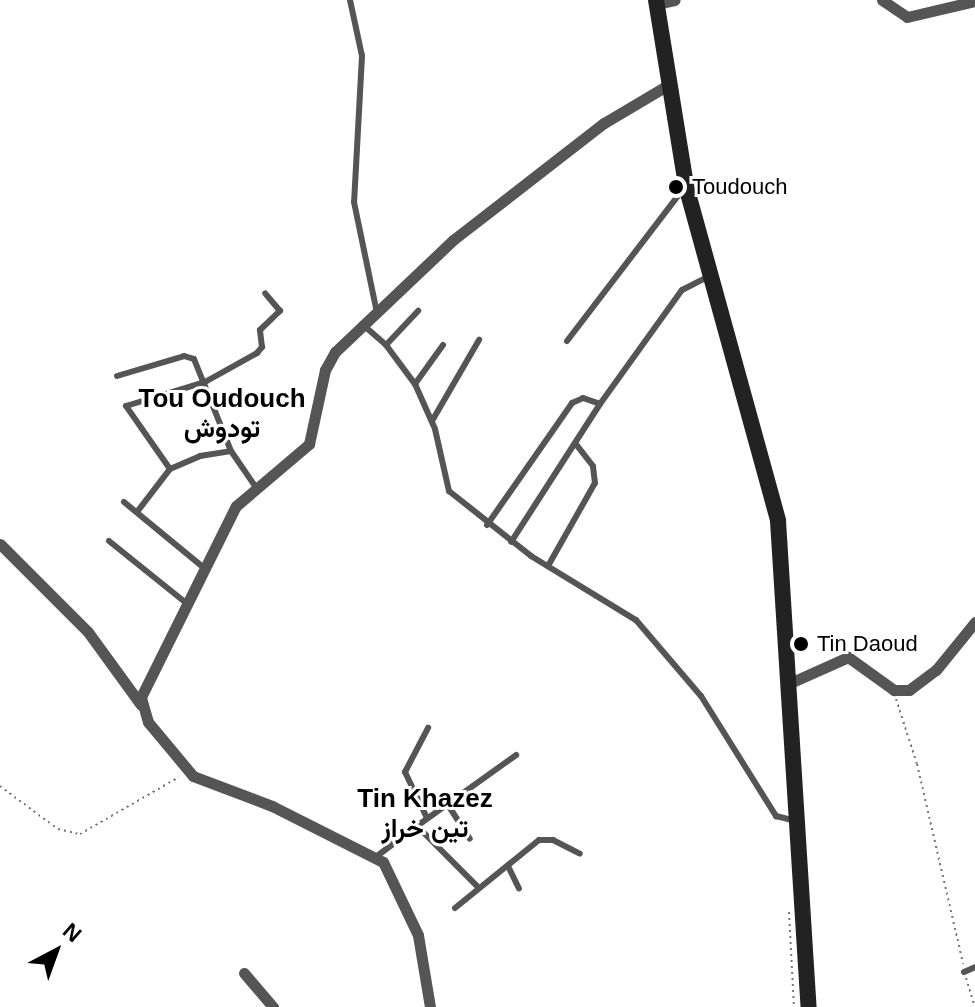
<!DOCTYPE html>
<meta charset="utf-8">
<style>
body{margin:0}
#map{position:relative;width:975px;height:1007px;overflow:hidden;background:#fff;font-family:Arial,Vazirmatn,sans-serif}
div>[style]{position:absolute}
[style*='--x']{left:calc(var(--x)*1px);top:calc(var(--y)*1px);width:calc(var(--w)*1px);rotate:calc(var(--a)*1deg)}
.path>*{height:2px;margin-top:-1px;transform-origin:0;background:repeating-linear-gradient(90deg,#777 0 2px,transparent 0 6px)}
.lane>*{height:6px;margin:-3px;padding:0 3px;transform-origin:3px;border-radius:3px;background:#555}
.street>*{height:11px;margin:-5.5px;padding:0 5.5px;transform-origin:5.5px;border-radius:5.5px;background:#555}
.secondary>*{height:16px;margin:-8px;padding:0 8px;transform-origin:8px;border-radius:8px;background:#222}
.dots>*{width:22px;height:22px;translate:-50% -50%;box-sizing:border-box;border:4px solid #fff;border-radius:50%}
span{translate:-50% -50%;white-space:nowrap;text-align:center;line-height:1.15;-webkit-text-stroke:6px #fff;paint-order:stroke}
.poi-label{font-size:22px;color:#000}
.left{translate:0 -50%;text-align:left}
.quarter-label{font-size:26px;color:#000;font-weight:700}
.north{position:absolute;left:16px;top:911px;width:80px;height:80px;-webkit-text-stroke:6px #fff;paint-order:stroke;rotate:41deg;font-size:22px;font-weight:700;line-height:32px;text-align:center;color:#000}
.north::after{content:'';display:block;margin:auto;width:28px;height:36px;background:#000;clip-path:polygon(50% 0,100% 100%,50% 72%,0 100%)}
</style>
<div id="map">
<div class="path">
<div style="--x:896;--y:699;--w:68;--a:72.1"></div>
<div style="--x:917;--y:764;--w:205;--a:77"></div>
<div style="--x:0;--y:786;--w:72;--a:36.6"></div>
<div style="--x:58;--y:829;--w:23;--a:13"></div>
<div style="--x:80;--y:834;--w:114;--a:-29.9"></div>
<div style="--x:789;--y:912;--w:95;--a:87"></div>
<div style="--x:966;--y:978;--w:30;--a:73"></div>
</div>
<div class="lane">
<div style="--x:350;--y:0;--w:57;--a:77.9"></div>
<div style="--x:362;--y:56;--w:146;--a:93.1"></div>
<div style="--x:354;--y:202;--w:108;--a:78.3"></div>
<div style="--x:362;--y:324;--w:32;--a:41"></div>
<div style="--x:386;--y:345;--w:49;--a:53.4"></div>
<div style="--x:415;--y:384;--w:49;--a:66"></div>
<div style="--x:435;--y:429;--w:64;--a:77.3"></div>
<div style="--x:449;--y:491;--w:105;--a:38.4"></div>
<div style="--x:531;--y:556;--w:123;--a:31.4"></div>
<div style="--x:636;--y:620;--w:100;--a:49.5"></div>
<div style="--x:701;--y:696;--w:142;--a:58"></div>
<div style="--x:776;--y:816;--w:21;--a:14"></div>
<div style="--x:567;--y:341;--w:193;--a:-52.6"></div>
<div style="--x:386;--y:345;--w:47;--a:-46.7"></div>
<div style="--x:117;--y:376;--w:70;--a:-16.6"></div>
<div style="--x:184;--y:356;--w:10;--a:17"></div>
<div style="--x:194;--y:359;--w:99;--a:68.1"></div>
<div style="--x:231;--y:451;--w:42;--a:55.6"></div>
<div style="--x:415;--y:384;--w:48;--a:-54.3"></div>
<div style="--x:600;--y:404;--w:140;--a:-54.3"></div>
<div style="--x:682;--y:290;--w:30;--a:-27"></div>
<div style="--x:432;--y:421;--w:94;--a:-59.9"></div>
<div style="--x:170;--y:469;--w:33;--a:-23"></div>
<div style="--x:200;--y:456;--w:31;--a:-9"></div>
<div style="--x:124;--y:502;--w:104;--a:39.5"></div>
<div style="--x:137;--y:512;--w:54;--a:-52.5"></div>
<div style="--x:170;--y:469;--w:77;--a:-124.9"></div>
<div style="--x:126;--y:406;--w:83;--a:-16.9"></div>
<div style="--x:205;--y:382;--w:60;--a:-29.1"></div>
<div style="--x:257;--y:353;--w:8;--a:-50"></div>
<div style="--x:262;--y:347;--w:17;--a:-97"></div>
<div style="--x:260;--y:330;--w:28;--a:-44"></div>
<div style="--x:280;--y:311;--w:23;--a:-130"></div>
<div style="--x:487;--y:525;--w:149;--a:-55.1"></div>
<div style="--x:572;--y:403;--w:12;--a:-24"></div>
<div style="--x:583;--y:398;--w:18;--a:19"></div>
<div style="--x:600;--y:404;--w:164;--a:122.8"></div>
<div style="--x:109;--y:541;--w:99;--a:38.8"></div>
<div style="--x:548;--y:566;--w:95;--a:-60.5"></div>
<div style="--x:595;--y:483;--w:17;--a:-97"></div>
<div style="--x:593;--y:466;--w:29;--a:-128"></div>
<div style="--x:448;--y:805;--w:40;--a:57.1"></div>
<div style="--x:427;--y:818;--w:51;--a:-115.6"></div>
<div style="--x:405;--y:772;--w:50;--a:-62.4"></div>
<div style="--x:417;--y:826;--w:122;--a:-35.6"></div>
<div style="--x:377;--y:856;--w:50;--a:-36.9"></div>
<div style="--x:417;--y:826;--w:86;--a:45"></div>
<div style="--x:508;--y:866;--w:25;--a:64"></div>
<div style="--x:455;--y:908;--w:108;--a:-39"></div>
<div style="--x:539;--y:840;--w:14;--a:0"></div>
<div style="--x:553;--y:840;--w:30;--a:27"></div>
<div style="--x:964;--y:972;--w:12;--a:-24"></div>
</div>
<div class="street">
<div style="--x:882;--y:0;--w:30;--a:34"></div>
<div style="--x:907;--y:17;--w:70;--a:-13.2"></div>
<div style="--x:656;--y:4;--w:19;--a:-12"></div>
<div style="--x:0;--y:544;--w:124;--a:45"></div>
<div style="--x:88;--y:632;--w:90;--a:54"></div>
<div style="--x:790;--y:683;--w:64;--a:-24.1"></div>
<div style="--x:848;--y:657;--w:57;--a:35.7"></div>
<div style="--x:894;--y:690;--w:15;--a:0"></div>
<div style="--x:909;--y:690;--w:34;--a:-37"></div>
<div style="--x:936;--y:670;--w:62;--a:-50.9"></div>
<div style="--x:244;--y:973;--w:45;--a:49.5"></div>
<div style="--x:430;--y:1007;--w:73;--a:-99.5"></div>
<div style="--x:418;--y:935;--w:81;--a:-115.6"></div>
<div style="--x:383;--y:862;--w:124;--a:-153.2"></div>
<div style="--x:272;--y:806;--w:85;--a:-159.2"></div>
<div style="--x:193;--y:776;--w:70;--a:-129.8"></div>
<div style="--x:148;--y:722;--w:26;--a:-106"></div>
<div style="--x:141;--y:697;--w:213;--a:-63.6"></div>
<div style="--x:236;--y:506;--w:96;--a:-40.3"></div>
<div style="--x:309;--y:444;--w:76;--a:-77.8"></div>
<div style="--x:325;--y:370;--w:21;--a:-61"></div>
<div style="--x:335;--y:352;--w:163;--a:-43.5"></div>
<div style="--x:453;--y:240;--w:191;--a:-37.8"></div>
<div style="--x:604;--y:123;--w:74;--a:-30.7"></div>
</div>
<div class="secondary">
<div style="--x:656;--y:0;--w:188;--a:80.8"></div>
<div style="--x:686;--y:186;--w:347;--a:74.6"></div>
<div style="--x:778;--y:521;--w:487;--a:86.4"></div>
</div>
<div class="dots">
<div style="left:676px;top:187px;background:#000"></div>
<div style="left:801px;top:644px;background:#000"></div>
</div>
<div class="poi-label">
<span class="left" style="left:692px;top:187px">Toudouch</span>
<span class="left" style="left:817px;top:644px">Tin Daoud</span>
</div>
<div class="quarter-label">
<span style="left:222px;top:414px">Tou Oudouch<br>تودوش</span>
<span style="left:425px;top:814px">Tin Khazez<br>تين خراز</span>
</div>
<div class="north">N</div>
</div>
